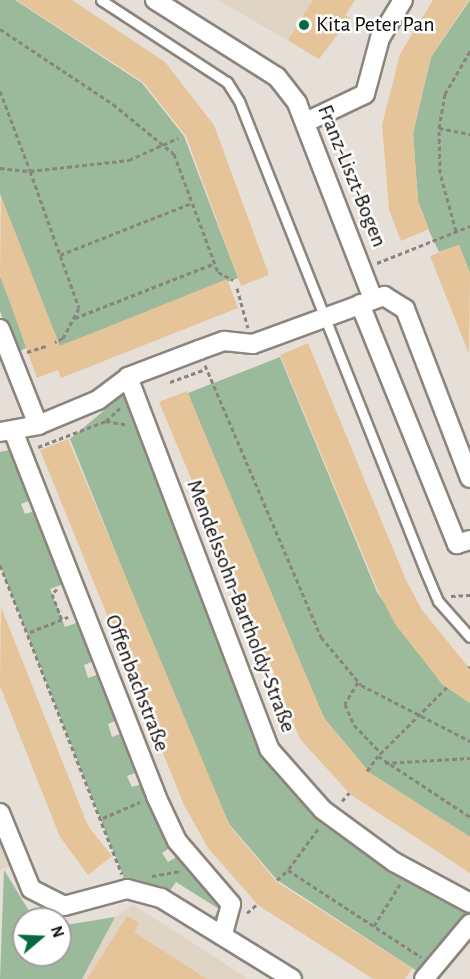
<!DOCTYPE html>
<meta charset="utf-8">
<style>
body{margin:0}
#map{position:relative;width:470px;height:979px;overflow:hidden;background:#e6dfd7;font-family:"Alegreya Sans",sans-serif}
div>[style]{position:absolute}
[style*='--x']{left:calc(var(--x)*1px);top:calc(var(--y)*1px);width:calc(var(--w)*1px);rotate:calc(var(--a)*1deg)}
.built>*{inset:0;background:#e0d4c5}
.green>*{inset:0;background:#9aba9b}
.building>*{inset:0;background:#e6c49a}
.path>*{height:3px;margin-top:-1.5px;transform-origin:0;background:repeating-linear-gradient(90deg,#88847e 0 4.5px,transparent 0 7.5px)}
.roads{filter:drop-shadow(2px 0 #8b857d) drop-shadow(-2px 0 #8b857d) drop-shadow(0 2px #8b857d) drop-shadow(0 -2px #8b857d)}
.lane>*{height:9px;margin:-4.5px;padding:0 4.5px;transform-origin:4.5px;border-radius:4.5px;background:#fff}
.street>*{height:18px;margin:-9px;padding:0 9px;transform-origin:9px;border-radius:9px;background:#fff}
.dots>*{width:16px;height:16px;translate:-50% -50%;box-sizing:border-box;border:3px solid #fff;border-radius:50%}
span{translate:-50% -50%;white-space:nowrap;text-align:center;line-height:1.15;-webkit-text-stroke:5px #fff;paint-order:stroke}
.poi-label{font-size:22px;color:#100e0b}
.left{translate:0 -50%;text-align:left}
.street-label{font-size:22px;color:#100e0b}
.north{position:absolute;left:12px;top:907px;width:60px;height:60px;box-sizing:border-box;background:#fff;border:2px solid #9f9f9d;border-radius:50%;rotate:71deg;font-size:16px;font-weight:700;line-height:24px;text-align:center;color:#100e0b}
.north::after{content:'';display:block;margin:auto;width:21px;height:27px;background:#07693e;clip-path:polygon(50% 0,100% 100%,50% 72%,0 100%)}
</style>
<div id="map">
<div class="built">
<div style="clip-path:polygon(218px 0,355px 0,346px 15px,350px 18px,319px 59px)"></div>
<div style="clip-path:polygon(0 813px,18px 860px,0 871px)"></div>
<div style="clip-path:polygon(133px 905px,206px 951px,248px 979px,82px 979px,115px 917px)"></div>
</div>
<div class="green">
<div style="clip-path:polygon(0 0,15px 0,142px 83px,184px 136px,238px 278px,57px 347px,0 194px)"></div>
<div style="clip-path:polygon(470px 0,470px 273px,459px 245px,439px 252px,429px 231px,418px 201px,413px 133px,431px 57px)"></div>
<div style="clip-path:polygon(0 276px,28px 347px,16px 353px,0 311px)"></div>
<div style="clip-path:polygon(280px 357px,377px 592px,442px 684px,470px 703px,470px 837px,370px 773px,324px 718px,234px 510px,188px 393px)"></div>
<div style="clip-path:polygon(132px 387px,269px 749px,323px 810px,470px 903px,470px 924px,426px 977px,277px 880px,230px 825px,213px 794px,70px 439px)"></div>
<div style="clip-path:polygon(14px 449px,34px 499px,21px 504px,25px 514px,38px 510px,66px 583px,50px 589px,65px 627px,82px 621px,97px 660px,84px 665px,88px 678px,102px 673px,120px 719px,108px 724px,112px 737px,125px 732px,140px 771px,127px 776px,132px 787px,145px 783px,174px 845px,162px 853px,168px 862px,180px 855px,223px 908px,219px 920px,212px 921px,219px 909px,176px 882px,169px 892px,125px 881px,0 565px,0 452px)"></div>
<div style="clip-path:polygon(4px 870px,34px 919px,24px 919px,24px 955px,60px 955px,60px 926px,115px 917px,82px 979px,0 979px)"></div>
</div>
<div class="building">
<div style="clip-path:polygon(16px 0,72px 0,165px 62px,214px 125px,269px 275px,241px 286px,186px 136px,143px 82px)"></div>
<div style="clip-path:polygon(313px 0,355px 0,345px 15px,350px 18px,319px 59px,288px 40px)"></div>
<div style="clip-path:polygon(433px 0,469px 0,431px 57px,413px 133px,418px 201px,429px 229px,401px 241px,389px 210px,382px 125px,400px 54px)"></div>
<div style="clip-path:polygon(1px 196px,60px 346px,227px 279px,238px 308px,61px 378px,58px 370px,37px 378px,0 275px)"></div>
<div style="clip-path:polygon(459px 245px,470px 273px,469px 354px,430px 256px)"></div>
<div style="clip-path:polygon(308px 343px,406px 580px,422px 610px,470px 669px,470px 703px,442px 684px,395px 624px,378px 591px,280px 355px)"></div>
<div style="clip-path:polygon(187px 391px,324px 718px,370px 773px,470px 837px,470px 873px,351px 795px,300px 739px,159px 402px)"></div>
<div style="clip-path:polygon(68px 439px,230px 826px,277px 882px,412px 968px,405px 979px,373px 979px,258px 905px,208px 848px,184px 805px,40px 450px)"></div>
<div style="clip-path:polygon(1px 607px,88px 826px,112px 856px,88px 875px,60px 837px,0 686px)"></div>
<div style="clip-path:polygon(127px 916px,139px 923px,134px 932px,207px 979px,87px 979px)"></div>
</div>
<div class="path">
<div style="--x:0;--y:29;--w:136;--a:33.6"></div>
<div style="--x:113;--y:104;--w:79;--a:39.3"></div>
<div style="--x:174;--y:154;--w:126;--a:69.6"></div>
<div style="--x:218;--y:272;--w:17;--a:28"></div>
<div style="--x:0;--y:91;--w:85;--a:69.4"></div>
<div style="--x:30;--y:171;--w:100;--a:-6.3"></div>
<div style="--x:129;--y:160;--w:54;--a:-24.2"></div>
<div style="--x:439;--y:128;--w:32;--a:11"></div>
<div style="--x:0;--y:168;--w:30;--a:6"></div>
<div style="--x:30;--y:171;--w:145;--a:70.3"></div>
<div style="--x:79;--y:308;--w:34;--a:118"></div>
<div style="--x:63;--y:338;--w:9;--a:153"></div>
<div style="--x:456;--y:231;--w:60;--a:-105.4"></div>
<div style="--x:440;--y:173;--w:45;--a:-91.3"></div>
<div style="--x:439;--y:128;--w:35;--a:-80"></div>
<div style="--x:445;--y:94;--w:50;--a:-59.8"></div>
<div style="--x:60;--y:255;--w:142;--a:-21.5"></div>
<div style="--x:377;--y:263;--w:100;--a:-21.7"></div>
<div style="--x:237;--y:288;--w:41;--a:74.6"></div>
<div style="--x:75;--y:318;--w:150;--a:-21.4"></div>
<div style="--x:27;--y:352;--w:22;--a:-18"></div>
<div style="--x:205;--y:365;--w:296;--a:66.9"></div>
<div style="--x:321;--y:637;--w:62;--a:50.2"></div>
<div style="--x:361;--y:685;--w:123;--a:27.2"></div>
<div style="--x:170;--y:382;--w:38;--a:-20"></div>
<div style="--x:106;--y:421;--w:22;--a:10"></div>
<div style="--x:38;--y:447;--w:73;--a:-20.9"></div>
<div style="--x:106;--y:421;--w:19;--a:-43"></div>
<div style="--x:0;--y:565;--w:332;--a:68.5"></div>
<div style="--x:57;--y:589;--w:7;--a:135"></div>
<div style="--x:52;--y:594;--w:28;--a:69"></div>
<div style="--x:451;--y:596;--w:19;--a:-3"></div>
<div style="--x:30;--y:632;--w:41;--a:-21.5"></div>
<div style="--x:469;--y:668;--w:2;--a:-63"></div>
<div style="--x:358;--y:682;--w:26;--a:121"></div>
<div style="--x:345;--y:704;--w:23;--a:67"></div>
<div style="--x:354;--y:725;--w:39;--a:46"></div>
<div style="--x:447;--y:687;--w:98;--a:135"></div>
<div style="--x:378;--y:756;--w:110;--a:33.5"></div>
<div style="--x:385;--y:763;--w:85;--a:-3.4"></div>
<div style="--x:367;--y:771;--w:19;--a:-54"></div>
<div style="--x:342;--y:801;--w:11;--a:-49"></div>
<div style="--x:103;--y:818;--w:40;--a:-23.4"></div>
<div style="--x:318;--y:829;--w:51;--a:126.2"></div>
<div style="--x:288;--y:870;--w:159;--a:33.2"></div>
<div style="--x:152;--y:876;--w:29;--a:-10"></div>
<div style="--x:277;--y:880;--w:15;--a:-42"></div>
<div style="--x:247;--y:913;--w:13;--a:-42"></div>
<div style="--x:374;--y:926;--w:49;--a:-58.2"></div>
</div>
<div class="roads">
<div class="lane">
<div style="--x:101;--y:0;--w:150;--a:33.1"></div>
<div style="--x:227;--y:82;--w:22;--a:58"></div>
<div style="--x:239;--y:101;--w:502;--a:68.39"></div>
<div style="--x:424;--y:568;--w:36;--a:67"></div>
<div style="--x:438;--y:601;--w:48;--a:48.4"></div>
</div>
<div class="street">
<div style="--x:155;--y:0;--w:144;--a:32.3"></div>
<div style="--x:277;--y:77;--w:33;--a:52"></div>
<div style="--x:297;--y:103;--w:210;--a:68.8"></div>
<div style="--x:306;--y:122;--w:65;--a:-25.4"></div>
<div style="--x:365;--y:94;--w:58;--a:-75"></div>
<div style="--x:380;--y:38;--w:44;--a:-58.8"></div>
<div style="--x:360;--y:304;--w:259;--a:68"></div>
<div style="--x:457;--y:544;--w:14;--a:-17"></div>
<div style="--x:0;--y:329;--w:103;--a:68.4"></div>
<div style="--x:128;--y:377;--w:398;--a:69.2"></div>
<div style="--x:269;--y:749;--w:81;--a:48.5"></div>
<div style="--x:323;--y:810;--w:88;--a:36.2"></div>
<div style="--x:394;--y:862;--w:86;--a:28.3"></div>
<div style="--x:0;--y:432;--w:39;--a:-10"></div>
<div style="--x:38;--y:425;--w:65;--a:-22.6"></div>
<div style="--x:98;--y:400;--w:38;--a:-37"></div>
<div style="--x:128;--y:377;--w:76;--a:-20.8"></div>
<div style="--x:199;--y:350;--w:27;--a:-20"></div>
<div style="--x:224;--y:341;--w:29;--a:6"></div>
<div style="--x:253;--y:344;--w:140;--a:-20.1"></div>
<div style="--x:384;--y:296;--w:25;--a:32"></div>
<div style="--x:405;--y:309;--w:181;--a:69"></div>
<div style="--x:14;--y:433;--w:390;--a:68.6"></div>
<div style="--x:156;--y:796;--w:50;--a:65"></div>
<div style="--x:177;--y:841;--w:83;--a:49.4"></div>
<div style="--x:231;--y:904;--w:31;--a:105"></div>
<div style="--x:0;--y:813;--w:82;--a:67.8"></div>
<div style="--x:31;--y:889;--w:37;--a:27"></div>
<div style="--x:64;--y:906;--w:65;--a:-15.1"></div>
<div style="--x:127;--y:889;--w:35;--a:15"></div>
<div style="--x:161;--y:898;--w:154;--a:31.7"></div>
<div style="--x:424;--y:979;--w:72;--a:-50.1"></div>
</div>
</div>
<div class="dots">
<div style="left:304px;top:25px;background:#07693e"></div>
</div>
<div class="poi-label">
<span class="left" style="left:316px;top:25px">Kita Peter Pan</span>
</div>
<div class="street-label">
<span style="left:352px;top:176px;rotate:68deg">Franz-Liszt-Bogen</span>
<span style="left:241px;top:606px;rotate:69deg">Mendelssohn-Bartholdy-Straße</span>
<span style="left:137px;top:683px;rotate:69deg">Offenbachstraße</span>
</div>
<div class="north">N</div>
</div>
